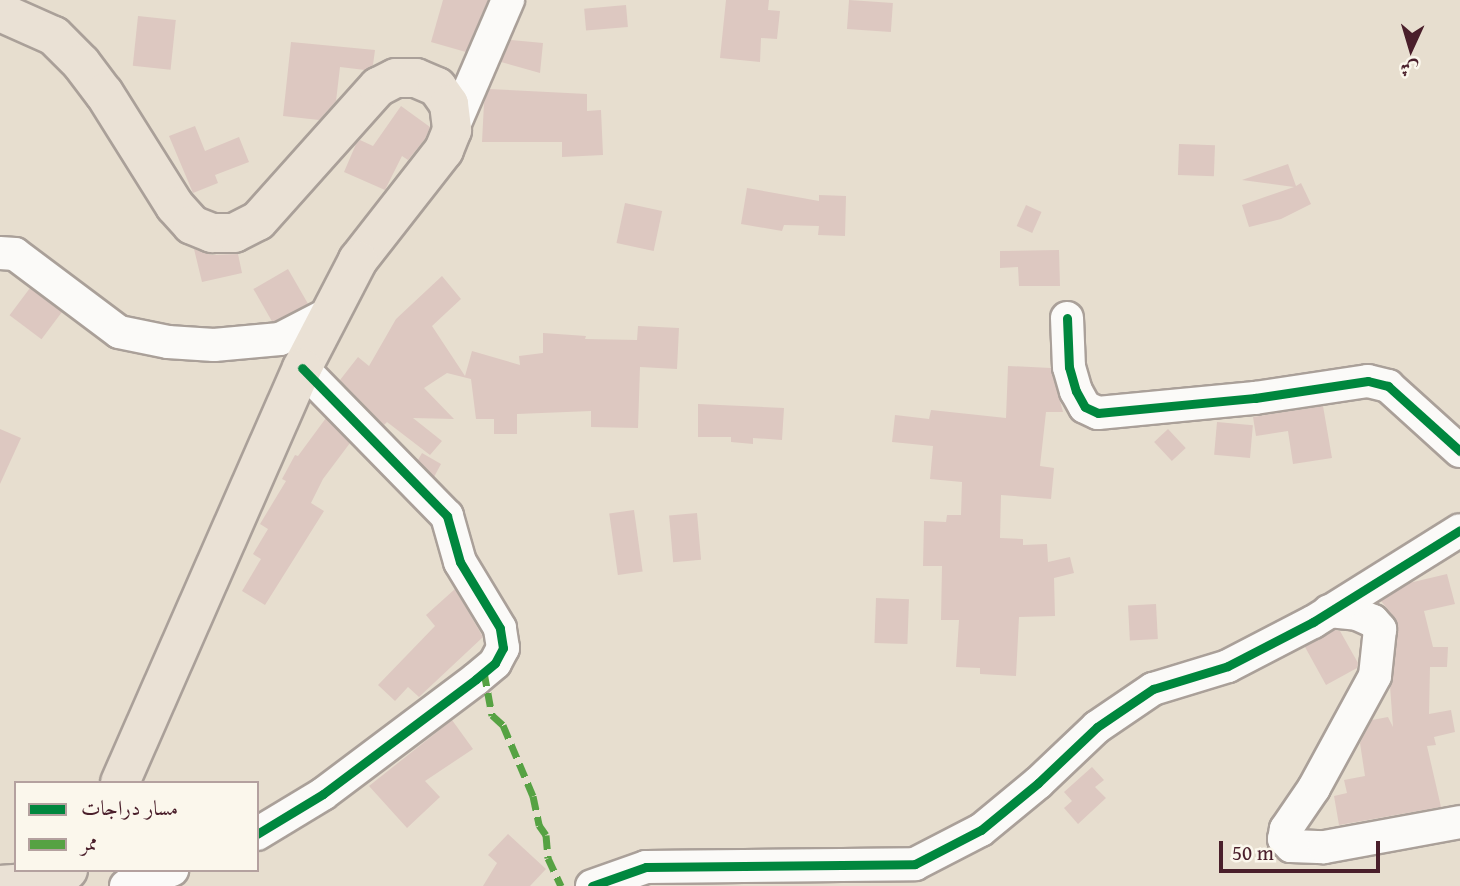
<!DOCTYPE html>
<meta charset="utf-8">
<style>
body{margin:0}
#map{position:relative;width:1460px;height:886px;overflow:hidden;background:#e7decf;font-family:"Gentium Book Plus",Amiri,serif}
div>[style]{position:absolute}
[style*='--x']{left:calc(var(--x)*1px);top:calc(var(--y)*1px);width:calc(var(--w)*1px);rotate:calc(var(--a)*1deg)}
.building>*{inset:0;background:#ddc8c1;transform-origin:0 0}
.roads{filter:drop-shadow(2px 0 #aaa099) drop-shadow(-2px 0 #aaa099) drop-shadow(0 2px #aaa099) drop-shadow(0 -2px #aaa099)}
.minor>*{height:32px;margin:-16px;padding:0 16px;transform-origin:16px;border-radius:16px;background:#fbfaf8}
.major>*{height:38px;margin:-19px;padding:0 19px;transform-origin:19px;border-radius:19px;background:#eae1d5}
.quiet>*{height:7px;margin-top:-3.5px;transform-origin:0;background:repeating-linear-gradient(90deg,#56a243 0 14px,transparent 0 21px)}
.cycleway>*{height:9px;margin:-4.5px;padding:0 4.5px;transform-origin:4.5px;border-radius:4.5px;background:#00873e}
span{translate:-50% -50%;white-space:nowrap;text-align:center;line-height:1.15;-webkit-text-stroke:7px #fbf7ec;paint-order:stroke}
.legend{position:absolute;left:14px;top:781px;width:245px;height:91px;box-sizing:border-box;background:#fbf7ec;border:2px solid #b4a19f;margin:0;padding:9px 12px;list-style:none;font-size:21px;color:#4a1f2b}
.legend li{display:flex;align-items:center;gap:14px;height:35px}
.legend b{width:35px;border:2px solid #b4a19f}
.north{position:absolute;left:1376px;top:14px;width:70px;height:70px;-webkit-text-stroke:5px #fbf7ec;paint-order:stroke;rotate:184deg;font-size:19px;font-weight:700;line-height:28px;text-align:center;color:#4a1f2b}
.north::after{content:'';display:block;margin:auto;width:24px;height:32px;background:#4a1f2b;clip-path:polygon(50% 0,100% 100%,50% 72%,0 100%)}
.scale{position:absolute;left:1219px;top:841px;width:161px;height:32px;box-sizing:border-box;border:4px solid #4a1f2b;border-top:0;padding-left:9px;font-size:21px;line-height:24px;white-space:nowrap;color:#4a1f2b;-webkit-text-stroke:5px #fbf7ec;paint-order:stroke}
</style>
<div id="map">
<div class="building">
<div style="clip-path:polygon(443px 0,488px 0,466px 52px,431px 42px)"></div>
<div style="clip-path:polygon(726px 0,769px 0,768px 10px,780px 11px,777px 39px,761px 38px,760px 62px,720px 58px)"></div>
<div style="left:849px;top:0;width:44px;height:29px;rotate:4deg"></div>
<div style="left:626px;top:5px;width:22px;height:42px;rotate:85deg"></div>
<div style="left:138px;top:16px;width:38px;height:50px;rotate:6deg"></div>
<div style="clip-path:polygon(511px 40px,543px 43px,540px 73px,501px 62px)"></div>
<div style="clip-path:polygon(291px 42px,375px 50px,373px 65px,365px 70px,340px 67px,336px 101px,319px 120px,283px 116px)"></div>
<div style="clip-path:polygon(489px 89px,587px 94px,587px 111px,601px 110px,603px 155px,562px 157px,562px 142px,482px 142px,484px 103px)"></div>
<div style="clip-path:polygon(401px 106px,430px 127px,425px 139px,408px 160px,402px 156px,385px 190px,344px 172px,356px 144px,360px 140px,373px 146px)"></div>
<div style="clip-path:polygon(195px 126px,205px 151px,239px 137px,249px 162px,215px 175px,218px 183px,193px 193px,169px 136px)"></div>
<div style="left:1179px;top:144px;width:36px;height:31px;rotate:2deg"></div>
<div style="clip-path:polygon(1288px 164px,1296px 186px,1301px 183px,1311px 204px,1281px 219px,1249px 227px,1242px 205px,1294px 187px,1242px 180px)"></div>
<div style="clip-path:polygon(747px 188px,819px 201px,819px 195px,846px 196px,845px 236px,818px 235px,819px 226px,784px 225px,782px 231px,741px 224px)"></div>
<div style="left:625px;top:203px;width:38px;height:41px;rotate:12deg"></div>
<div style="left:1026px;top:205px;width:17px;height:23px;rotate:24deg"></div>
<div style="clip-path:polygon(194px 249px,212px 255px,238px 254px,242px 273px,202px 282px)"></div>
<div style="clip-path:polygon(1059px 250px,1060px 286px,1019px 286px,1018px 267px,1000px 268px,1000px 251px)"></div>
<div style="left:288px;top:269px;width:40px;height:40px;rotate:60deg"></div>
<div style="clip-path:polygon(442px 276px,461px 299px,432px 326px,465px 376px,472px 351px,520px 365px,519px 356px,543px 353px,543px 333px,586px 336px,585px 339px,637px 340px,638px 326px,679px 328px,677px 369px,640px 367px,638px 428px,591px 427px,591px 411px,517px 414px,517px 434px,494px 434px,494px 419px,476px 419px,471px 379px,447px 373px,424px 388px,454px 419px,413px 418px,442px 441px,430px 455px,387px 422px,384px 425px,340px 380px,358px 357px,369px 366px,396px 319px)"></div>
<div style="left:30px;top:288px;width:40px;height:34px;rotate:37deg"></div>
<div style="clip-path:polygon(1008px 366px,1051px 368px,1063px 412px,1046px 412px,1040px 466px,1054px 468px,1051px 499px,1001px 495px,1000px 538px,1023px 539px,1023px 545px,1047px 544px,1048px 562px,1070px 557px,1074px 573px,1054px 578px,1055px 616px,1019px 617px,1016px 676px,980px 674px,980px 668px,956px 667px,959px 620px,941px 620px,942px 566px,923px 566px,924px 521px,946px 522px,947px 515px,961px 515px,962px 482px,930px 479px,933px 446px,892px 442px,895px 415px,929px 419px,931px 410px,1006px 418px)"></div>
<div style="clip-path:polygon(698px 404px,784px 408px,782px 440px,753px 438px,753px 444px,731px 442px,731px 437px,698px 437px)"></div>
<div style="clip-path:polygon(1323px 406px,1332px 458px,1293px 464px,1288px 431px,1256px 436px,1253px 417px)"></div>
<div style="clip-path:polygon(326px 418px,350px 443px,323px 479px,311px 503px,324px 511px,265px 605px,242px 591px,261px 559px,253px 554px,268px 529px,260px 524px,286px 481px,282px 479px,295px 455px,298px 456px)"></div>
<div style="left:1217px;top:422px;width:36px;height:33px;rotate:5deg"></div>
<div style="clip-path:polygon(0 429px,21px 438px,0 484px)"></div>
<div style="left:1168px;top:429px;width:26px;height:19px;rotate:47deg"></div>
<div style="clip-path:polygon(422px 453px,441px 464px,434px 477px,418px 460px)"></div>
<div style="left:634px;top:510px;width:62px;height:25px;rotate:82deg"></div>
<div style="left:697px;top:513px;width:47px;height:28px;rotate:85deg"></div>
<div style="clip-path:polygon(1447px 574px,1455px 604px,1424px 611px,1433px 647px,1448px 647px,1447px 667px,1430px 667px,1429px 714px,1451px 710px,1455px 732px,1434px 737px,1436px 745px,1427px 746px,1441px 807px,1339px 825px,1334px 796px,1347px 793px,1344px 780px,1365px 776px,1360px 743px,1372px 720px,1388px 717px,1393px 727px,1390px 686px,1398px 630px,1394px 617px,1381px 601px,1409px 583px)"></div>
<div style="clip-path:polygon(455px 589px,483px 637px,419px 697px,408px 687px,395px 701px,378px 685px,435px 626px,426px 615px)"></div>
<div style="left:876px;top:598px;width:33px;height:45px;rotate:2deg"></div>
<div style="left:1156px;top:604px;width:35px;height:28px;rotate:87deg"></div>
<div style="clip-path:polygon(1335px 630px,1340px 631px,1358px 663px,1357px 668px,1326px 685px,1305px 647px)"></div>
<div style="clip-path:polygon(452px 720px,473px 749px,425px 781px,440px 797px,407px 828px,369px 786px)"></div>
<div style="clip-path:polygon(1092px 767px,1104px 780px,1095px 787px,1106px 798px,1078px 824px,1064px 808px,1072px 801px,1064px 792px)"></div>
<div style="clip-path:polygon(508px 834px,546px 869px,530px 886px,483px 886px,497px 863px,488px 855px)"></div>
</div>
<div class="roads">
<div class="minor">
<div style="--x:452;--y:130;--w:142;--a:-66.7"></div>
<div style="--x:0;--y:253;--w:15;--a:4"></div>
<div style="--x:15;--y:254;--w:130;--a:36.9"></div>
<div style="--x:119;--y:332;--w:50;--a:11.5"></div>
<div style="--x:168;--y:342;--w:46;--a:3.7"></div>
<div style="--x:214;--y:345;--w:66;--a:-5.2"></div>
<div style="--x:280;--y:339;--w:56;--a:-27.5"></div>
<div style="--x:1067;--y:318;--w:49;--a:87.7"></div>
<div style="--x:1069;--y:367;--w:25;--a:74"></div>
<div style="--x:1076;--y:391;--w:18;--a:61"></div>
<div style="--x:1085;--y:407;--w:14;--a:25"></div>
<div style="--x:1098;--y:413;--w:158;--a:-5.5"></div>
<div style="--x:1255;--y:398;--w:114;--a:-8.6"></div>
<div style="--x:1368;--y:381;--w:21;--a:14"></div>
<div style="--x:1388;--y:386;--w:97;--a:42.1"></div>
<div style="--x:1329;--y:611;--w:28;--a:6"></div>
<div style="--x:1357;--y:614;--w:17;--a:24"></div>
<div style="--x:1373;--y:621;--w:11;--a:49"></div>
<div style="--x:1380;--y:629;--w:47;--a:96.1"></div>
<div style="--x:1375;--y:676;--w:128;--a:118.6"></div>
<div style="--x:1314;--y:788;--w:50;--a:124.3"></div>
<div style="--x:1286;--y:829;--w:10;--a:101"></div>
<div style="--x:1284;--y:839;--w:10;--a:45"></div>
<div style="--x:1291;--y:846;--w:33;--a:2"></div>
<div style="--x:1324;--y:847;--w:138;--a:-10.4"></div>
<div style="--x:257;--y:834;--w:77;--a:-31.2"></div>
<div style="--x:323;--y:794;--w:191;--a:-36.9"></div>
<div style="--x:476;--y:679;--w:25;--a:-40"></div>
<div style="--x:495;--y:663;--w:17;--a:-62"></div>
<div style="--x:503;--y:648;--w:20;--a:-99"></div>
<div style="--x:500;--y:628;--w:77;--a:-121.2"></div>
<div style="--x:460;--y:562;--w:48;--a:-105.8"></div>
<div style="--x:447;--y:516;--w:207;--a:-134.4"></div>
<div style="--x:126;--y:886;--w:49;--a:-19.2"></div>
<div style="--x:592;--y:886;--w:57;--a:-19.4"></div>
<div style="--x:646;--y:867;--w:269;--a:-0.6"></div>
<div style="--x:915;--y:864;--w:74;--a:-27.3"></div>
<div style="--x:981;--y:830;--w:74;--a:-39.5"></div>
<div style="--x:1038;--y:783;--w:81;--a:-43.5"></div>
<div style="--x:1097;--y:727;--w:68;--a:-34.2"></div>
<div style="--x:1153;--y:689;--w:78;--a:-17"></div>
<div style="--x:1228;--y:666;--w:96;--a:-27.4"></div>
<div style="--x:1313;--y:622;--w:173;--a:-32"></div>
</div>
<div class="major">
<div style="--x:0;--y:12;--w:59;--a:24"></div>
<div style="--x:54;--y:36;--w:38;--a:45"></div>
<div style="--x:81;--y:63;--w:38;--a:53"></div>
<div style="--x:104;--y:93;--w:133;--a:57.9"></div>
<div style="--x:175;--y:206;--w:25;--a:48"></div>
<div style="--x:192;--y:225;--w:22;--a:22"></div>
<div style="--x:212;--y:233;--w:22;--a:0"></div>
<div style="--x:234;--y:233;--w:27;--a:-27"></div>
<div style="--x:258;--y:221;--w:180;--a:-48.2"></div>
<div style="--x:378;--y:87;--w:20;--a:-27"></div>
<div style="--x:396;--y:78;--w:20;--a:0"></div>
<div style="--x:416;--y:78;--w:23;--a:23"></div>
<div style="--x:437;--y:87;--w:21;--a:55"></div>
<div style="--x:449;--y:104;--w:26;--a:83"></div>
<div style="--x:452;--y:130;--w:22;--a:112"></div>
<div style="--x:444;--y:150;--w:140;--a:128"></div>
<div style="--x:358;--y:260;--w:122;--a:117.4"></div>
<div style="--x:302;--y:368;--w:453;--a:113.7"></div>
<div style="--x:0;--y:885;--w:55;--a:-4.2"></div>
<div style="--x:55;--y:881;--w:17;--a:-40"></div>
</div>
</div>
<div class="quiet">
<div style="--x:484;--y:672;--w:44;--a:79.5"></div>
<div style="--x:492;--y:715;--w:15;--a:42"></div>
<div style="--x:503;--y:725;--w:77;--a:67.1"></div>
<div style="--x:533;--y:796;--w:30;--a:78"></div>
<div style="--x:539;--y:825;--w:12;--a:55"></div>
<div style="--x:546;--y:835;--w:23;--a:85"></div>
<div style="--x:548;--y:858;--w:31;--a:65"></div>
</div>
<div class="cycleway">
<div style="--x:1067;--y:318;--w:49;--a:87.7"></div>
<div style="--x:1069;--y:367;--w:25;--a:74"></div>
<div style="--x:1076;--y:391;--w:18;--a:61"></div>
<div style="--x:1085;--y:407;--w:14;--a:25"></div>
<div style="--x:1098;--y:413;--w:158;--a:-5.5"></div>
<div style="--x:1255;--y:398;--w:114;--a:-8.6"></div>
<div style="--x:1368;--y:381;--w:21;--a:14"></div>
<div style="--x:1388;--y:386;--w:97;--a:42.1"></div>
<div style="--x:257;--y:834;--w:77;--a:-31.2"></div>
<div style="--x:323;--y:794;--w:191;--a:-36.9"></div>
<div style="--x:476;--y:679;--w:25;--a:-40"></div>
<div style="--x:495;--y:663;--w:17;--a:-62"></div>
<div style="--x:503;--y:648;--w:20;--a:-99"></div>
<div style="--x:500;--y:628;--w:77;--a:-121.2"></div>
<div style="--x:460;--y:562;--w:48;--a:-105.8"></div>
<div style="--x:447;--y:516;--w:207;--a:-134.4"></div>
<div style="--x:592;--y:886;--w:57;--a:-19.4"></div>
<div style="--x:646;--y:867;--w:269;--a:-0.6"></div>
<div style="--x:915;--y:864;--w:74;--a:-27.3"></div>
<div style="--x:981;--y:830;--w:74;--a:-39.5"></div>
<div style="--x:1038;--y:783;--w:81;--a:-43.5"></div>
<div style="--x:1097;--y:727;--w:68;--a:-34.2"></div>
<div style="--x:1153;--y:689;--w:78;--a:-17"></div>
<div style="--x:1228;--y:666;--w:96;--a:-27.4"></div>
<div style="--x:1313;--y:622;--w:173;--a:-32"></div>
</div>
<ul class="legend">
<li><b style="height:9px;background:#00873e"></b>مسار دراجات</li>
<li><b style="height:9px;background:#56a243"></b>ممر</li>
</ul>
<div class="north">ش</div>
<div class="scale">50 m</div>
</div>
